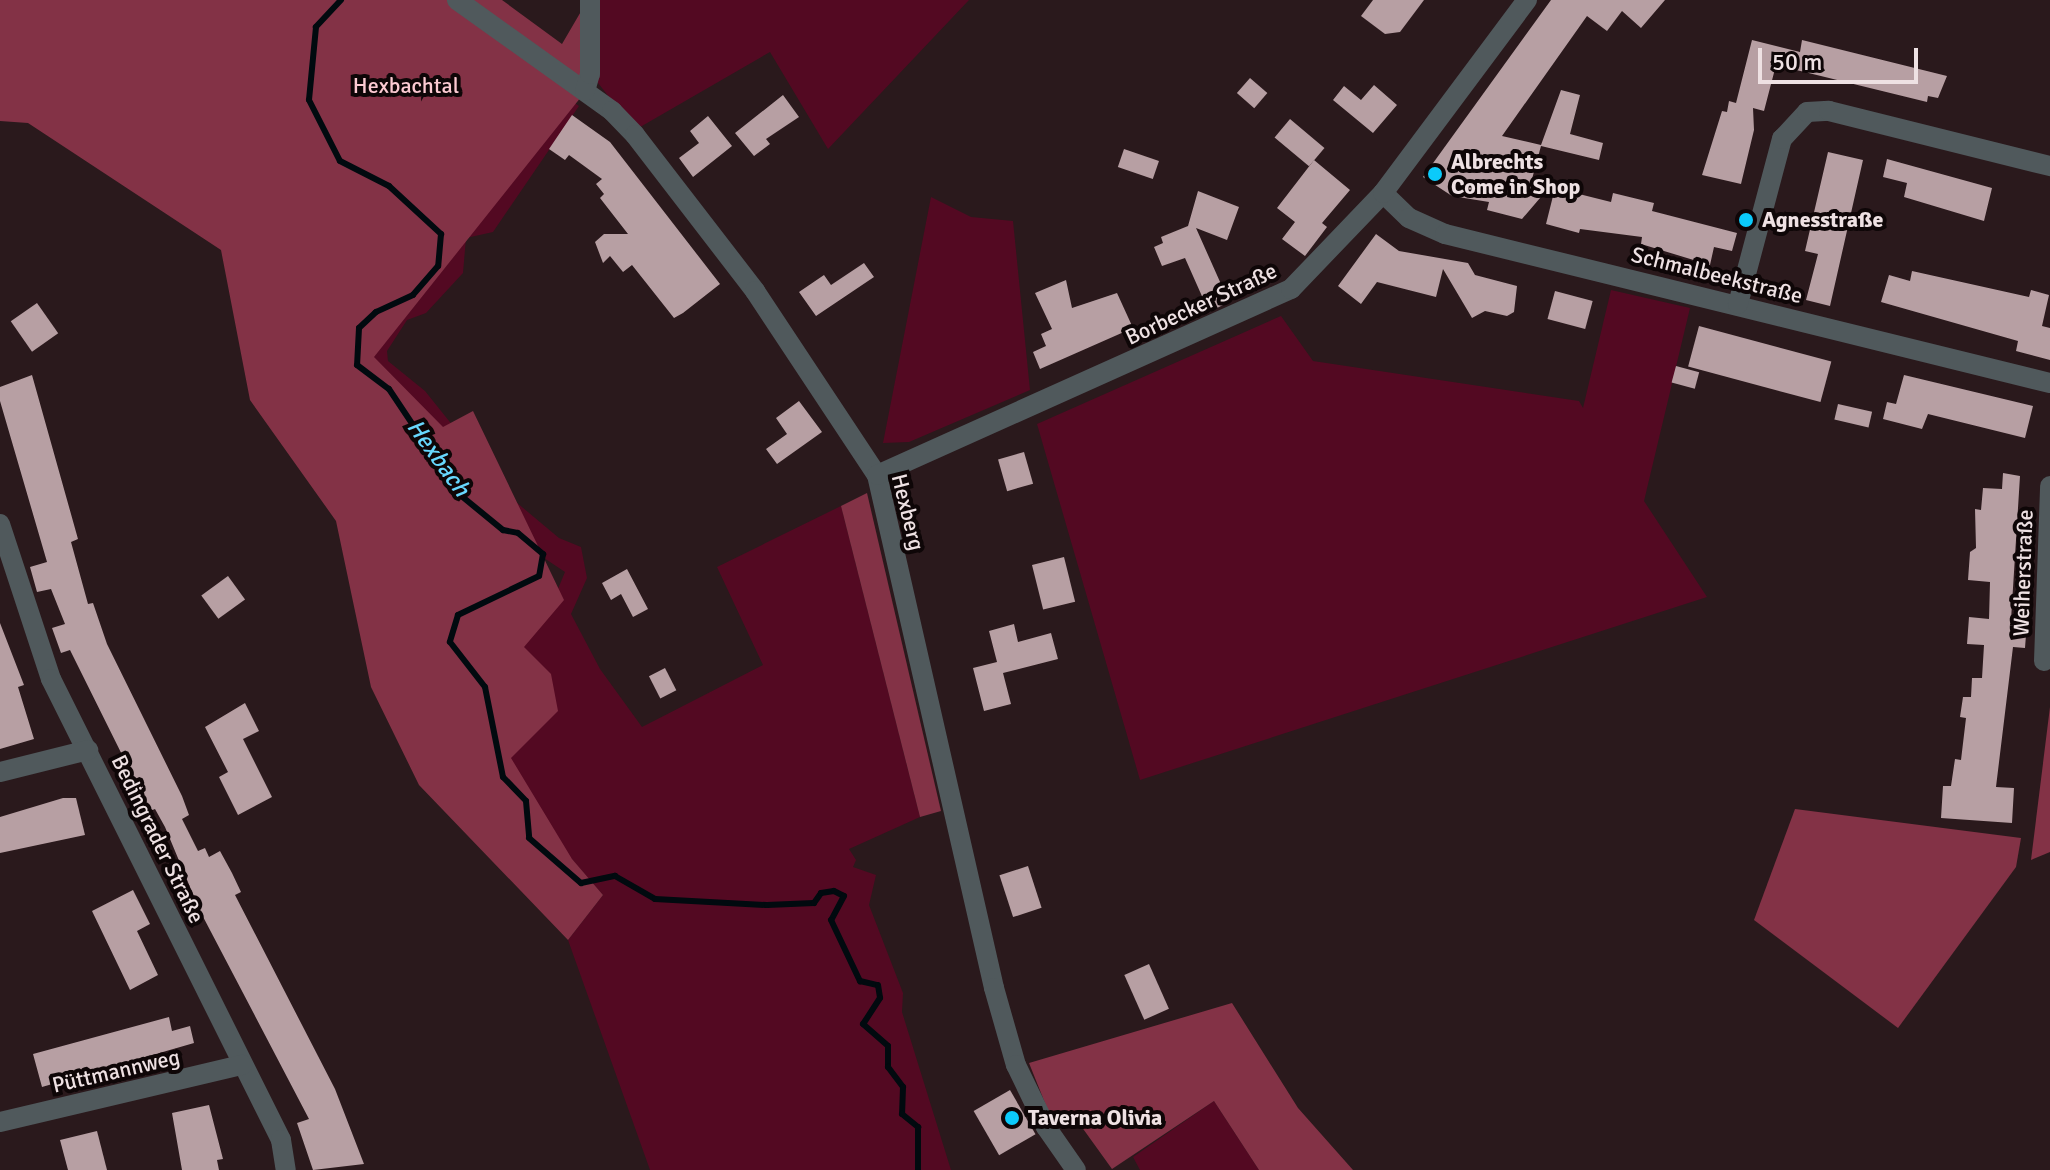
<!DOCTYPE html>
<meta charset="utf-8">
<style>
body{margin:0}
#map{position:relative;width:2050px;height:1170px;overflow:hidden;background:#2a191c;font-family:Signika,sans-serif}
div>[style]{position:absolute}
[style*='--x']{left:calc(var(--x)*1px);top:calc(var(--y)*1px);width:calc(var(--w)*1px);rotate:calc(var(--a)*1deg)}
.green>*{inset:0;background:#530922}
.forest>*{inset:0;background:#833246}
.stream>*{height:6px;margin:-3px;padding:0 3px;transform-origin:3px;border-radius:3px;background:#010a0f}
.building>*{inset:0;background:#b79fa3;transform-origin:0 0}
.minor>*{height:20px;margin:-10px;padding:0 10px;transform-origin:10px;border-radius:10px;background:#50595c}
.dots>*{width:22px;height:22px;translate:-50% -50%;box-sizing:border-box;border:4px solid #0e0607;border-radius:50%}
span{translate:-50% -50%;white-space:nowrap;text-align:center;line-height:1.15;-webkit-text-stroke:8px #0e0607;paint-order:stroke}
.park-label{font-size:22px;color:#fccad2}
.poi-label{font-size:22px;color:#eee1e3;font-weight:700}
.left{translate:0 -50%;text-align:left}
.street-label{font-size:22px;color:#eee1e3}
.water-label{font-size:24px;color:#67d7fd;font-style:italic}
.scale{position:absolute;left:1758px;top:48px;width:160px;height:36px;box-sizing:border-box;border:4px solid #eee1e3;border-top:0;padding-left:10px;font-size:24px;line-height:28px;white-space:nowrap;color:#eee1e3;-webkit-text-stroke:6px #0e0607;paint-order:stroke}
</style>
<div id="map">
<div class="green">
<div style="clip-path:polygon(430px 0,579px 106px,493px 232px,466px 238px,463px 273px,426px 313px,407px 320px,387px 351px,388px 361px,425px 391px,510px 497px,559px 538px,581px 547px,587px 578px,571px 614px,600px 669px,642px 727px,763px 665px,717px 567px,841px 506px,920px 817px,849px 849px,856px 860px,853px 867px,876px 875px,869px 905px,903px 993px,902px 1012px,951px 1170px,650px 1170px,568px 940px,603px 895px,503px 780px,518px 651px,548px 613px,565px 572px,541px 556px,365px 384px)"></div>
<div style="clip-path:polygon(596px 0,969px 0,828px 149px,770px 52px,635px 130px,591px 74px)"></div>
<div style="clip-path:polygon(931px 197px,971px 217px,1013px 221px,1030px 390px,909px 442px,883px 443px)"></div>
<div style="clip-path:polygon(1611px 290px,1690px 308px,1644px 501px,1707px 597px,1140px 780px,1037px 424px,1281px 316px,1313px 361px,1579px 401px,1583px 408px)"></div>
<div style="clip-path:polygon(1214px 1101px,1259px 1170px,1140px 1170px,1133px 1157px)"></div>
</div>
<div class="forest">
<div style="clip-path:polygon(0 0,502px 0,562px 44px,583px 8px,585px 92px,374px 357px,443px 427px,473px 411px,564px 600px,524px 647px,551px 674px,558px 711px,511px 758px,572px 859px,603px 895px,568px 940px,419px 785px,371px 687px,336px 521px,250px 400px,221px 250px,28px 123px,0 121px)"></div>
<div style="clip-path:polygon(867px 493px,941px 811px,920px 817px,841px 506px)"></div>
<div style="clip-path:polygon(2050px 707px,2050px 852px,2031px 860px)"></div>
<div style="clip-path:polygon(1795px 809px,2021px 838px,2016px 867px,1898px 1028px,1754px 920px)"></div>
<div style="clip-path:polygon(1232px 1003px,1298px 1108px,1353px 1170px,1259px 1170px,1214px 1101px,1112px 1169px,1076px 1119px,1055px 1128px,1029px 1063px)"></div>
</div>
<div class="stream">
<div style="--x:341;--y:0;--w:37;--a:133"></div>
<div style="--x:316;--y:27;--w:73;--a:95.5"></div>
<div style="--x:309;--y:100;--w:68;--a:63.1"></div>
<div style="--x:340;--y:161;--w:55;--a:27"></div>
<div style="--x:389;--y:186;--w:71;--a:42.7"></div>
<div style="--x:441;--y:234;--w:32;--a:95"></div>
<div style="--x:438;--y:266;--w:38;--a:131"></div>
<div style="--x:413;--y:295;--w:41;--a:155.3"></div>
<div style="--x:376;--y:312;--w:23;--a:137"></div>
<div style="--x:359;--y:328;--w:37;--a:93"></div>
<div style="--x:357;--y:365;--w:40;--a:37"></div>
<div style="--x:389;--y:389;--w:126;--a:56.3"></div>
<div style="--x:459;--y:494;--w:57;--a:39.3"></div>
<div style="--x:503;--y:530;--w:15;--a:11"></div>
<div style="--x:518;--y:533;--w:33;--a:40"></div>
<div style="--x:543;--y:554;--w:22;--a:100"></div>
<div style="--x:539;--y:576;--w:90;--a:154.3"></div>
<div style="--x:458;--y:615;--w:28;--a:107"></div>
<div style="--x:450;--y:642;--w:57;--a:52.1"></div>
<div style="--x:485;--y:687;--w:92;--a:78.7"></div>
<div style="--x:503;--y:777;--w:33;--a:46"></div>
<div style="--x:526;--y:801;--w:37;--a:85"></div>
<div style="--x:529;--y:838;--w:69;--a:40.9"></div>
<div style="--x:581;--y:883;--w:35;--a:-12"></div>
<div style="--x:615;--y:876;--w:46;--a:29.9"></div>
<div style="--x:655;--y:899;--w:112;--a:3.1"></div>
<div style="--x:767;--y:905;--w:47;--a:-2.4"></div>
<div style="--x:814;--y:903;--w:12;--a:-55"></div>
<div style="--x:821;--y:893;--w:13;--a:-9"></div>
<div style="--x:834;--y:891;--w:11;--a:27"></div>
<div style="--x:844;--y:896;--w:27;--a:118"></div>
<div style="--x:831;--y:920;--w:68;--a:64.6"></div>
<div style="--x:860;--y:981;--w:18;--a:13"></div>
<div style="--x:878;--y:985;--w:13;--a:81"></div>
<div style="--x:880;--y:998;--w:31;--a:123"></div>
<div style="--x:863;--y:1024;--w:33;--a:41"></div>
<div style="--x:888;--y:1046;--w:21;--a:90"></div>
<div style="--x:888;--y:1067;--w:25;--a:53"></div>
<div style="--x:903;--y:1087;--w:27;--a:92"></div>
<div style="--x:902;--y:1114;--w:21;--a:39"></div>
<div style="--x:918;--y:1127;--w:43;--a:90"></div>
</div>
<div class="building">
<div style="clip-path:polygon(1373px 0,1424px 0,1400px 32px,1385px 34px,1361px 16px)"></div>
<div style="clip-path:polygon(1551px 0,1665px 0,1641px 28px,1622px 11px,1607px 31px,1587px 16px,1502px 136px,1541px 145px,1561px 90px,1580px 95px,1570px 134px,1603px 143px,1599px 160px,1541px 146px,1532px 179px,1552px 184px,1522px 219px,1487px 210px,1489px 202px,1452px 196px,1423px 177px)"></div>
<div style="clip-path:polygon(1752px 40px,1800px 52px,1802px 40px,1947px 76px,1938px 98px,1928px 96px,1927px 102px,1776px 65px,1764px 111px,1753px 108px,1754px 130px,1741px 184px,1702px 175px,1722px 111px,1727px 112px,1729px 101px,1736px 103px)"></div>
<div style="left:1250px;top:78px;width:23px;height:20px;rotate:41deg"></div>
<div style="clip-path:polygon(1374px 85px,1397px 105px,1373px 133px,1333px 100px,1344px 86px,1361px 100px)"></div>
<div style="clip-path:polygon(783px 95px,799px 117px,766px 139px,770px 144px,754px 156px,735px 133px)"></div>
<div style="clip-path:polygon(572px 115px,610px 142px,720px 284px,683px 313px,674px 318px,632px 265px,623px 272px,610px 256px,603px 263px,595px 242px,604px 234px,628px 234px,600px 198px,604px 194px,596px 184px,602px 179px,569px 155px,565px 160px,549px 149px)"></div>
<div style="clip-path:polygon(708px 116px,732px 146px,693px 177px,679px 158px,699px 143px,690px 131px)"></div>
<div style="left:1290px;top:119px;width:45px;height:24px;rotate:40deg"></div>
<div style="left:1124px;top:149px;width:37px;height:19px;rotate:19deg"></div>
<div style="clip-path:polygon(1828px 152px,1863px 160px,1830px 306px,1806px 300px,1818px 254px,1805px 251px)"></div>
<div style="clip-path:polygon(1887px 159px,1992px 188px,1984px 221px,1904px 197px,1907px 183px,1883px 177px)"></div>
<div style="clip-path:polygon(1314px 160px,1350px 190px,1322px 223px,1327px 227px,1305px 256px,1282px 239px,1295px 222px,1277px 208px)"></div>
<div style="clip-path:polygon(1555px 188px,1611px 202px,1613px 193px,1654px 203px,1652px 211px,1737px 233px,1732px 251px,1714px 247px,1710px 265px,1641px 244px,1642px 237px,1580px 229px,1579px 233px,1546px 224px)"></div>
<div style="clip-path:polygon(1198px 191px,1239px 207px,1227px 240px,1196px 228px,1229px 302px,1209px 312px,1185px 258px,1162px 266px,1154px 247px,1163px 243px,1161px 237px,1188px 226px)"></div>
<div style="clip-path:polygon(1376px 234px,1399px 251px,1468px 263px,1475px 275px,1517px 286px,1514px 312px,1507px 316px,1485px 311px,1472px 318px,1443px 269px,1436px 297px,1377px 282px,1361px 304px,1338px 286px)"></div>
<div style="clip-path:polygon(864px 263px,874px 277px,816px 316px,799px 292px,824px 275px,831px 285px)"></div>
<div style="clip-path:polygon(1912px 271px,2029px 297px,2031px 290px,2049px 295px,2042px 326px,2050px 328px,2050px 360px,2016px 351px,2018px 341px,1881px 302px,1889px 275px,1910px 281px)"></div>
<div style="clip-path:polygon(1066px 280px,1072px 308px,1117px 293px,1133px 328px,1040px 369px,1033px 352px,1046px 346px,1041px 334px,1052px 329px,1035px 293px)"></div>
<div style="left:1555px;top:291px;width:39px;height:29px;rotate:15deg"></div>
<div style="left:37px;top:303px;width:37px;height:32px;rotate:55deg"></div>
<div style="left:1699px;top:326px;width:137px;height:42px;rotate:15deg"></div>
<div style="left:1676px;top:366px;width:24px;height:17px;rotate:15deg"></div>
<div style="clip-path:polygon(32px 375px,78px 539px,71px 542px,88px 604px,93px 603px,107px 644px,182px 796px,189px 815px,182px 819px,198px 851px,205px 848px,209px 857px,220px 851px,232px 873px,241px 892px,235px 895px,335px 1089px,364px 1164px,313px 1170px,297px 1123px,309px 1119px,200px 911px,165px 827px,155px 809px,150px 811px,70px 650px,61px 653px,52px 628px,65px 624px,51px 589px,37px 592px,30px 567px,47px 562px,0 401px,0 387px)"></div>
<div style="clip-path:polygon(1904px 375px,2033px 406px,2025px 438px,1928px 414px,1922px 429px,1883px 419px,1887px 402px,1896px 404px)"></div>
<div style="clip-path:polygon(799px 401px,822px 432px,777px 464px,766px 449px,787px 434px,776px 418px)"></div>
<div style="left:1838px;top:404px;width:35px;height:16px;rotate:13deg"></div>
<div style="left:1024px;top:452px;width:33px;height:27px;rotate:74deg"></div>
<div style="clip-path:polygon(2003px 473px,2020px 476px,2011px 620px,2027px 622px,2025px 648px,2013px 647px,1996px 787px,2014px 788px,2012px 823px,1941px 818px,1943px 786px,1951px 786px,1955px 759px,1961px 760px,1966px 718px,1960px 717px,1963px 697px,1971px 697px,1972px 678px,1982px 678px,1984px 645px,1967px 644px,1969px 617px,1989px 619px,1990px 582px,1968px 580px,1970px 552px,1976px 548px,1975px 509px,1981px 510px,1983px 488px,2002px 489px)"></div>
<div style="left:1064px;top:557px;width:46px;height:33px;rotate:76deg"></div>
<div style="clip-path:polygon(627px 569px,648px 609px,633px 617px,621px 594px,611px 600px,602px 583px)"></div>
<div style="left:228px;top:576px;width:29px;height:33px;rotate:54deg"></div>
<div style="clip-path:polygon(0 623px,24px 685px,18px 687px,34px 739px,0 749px)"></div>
<div style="clip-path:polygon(1014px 624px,1018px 642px,1051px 633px,1058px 659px,1003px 673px,1011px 704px,984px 711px,973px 668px,997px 662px,989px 631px)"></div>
<div style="left:665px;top:668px;width:25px;height:18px;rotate:63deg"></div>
<div style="clip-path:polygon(245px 703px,259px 731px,243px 739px,272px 797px,238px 815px,219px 777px,228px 772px,205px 727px)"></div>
<div style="clip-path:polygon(63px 798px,76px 798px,85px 835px,0 853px,0 817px)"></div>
<div style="left:1028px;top:866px;width:44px;height:30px;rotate:72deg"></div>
<div style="clip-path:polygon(133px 890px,150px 924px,137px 931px,158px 975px,130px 990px,92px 911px)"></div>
<div style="left:1149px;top:964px;width:49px;height:27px;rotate:66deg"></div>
<div style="clip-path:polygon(169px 1017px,172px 1031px,190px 1026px,194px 1043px,42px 1087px,33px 1054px)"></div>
<div style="left:1010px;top:1090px;width:51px;height:42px;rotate:60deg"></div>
<div style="clip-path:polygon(209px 1105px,223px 1159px,217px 1160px,219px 1170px,182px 1170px,172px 1113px)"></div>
<div style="clip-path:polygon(97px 1131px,107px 1170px,68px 1170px,60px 1140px)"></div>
</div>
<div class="minor">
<div style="--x:457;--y:0;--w:191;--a:35.6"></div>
<div style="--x:612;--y:111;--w:33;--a:46"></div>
<div style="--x:635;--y:135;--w:197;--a:52.4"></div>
<div style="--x:755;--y:291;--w:221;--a:56.5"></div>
<div style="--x:877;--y:475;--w:526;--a:77.15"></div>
<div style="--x:994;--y:988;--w:80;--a:74.1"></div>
<div style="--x:1016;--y:1065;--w:69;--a:64.2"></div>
<div style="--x:1046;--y:1127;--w:52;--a:55.1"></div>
<div style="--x:585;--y:91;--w:18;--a:-74"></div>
<div style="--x:590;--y:74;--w:74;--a:-90"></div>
<div style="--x:1383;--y:193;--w:36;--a:44"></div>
<div style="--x:1409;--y:218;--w:39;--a:24"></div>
<div style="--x:1445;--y:234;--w:623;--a:13.84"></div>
<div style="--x:1738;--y:304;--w:171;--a:-75.1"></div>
<div style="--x:1782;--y:139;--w:37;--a:-47"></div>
<div style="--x:1807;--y:112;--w:22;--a:-3"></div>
<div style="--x:1829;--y:111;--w:228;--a:14"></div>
<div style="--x:877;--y:475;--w:454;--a:-24.2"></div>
<div style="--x:1291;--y:289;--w:133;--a:-46.2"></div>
<div style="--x:1383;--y:193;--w:241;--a:-53.3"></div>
<div style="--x:0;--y:524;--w:163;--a:71.8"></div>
<div style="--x:51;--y:679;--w:515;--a:63.48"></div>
<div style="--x:281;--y:1140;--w:30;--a:81"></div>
<div style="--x:2044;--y:661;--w:175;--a:-88"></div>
<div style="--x:0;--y:772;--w:91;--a:-14"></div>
<div style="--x:0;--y:1122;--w:249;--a:-13.3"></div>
</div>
<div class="dots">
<div style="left:1435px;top:174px;background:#0bcafa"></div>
<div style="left:1746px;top:220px;background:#0bcafa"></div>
<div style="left:1012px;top:1118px;background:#0bcafa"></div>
</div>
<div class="park-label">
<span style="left:406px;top:86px">Hexbachtal</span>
</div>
<div class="poi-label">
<span class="left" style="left:1451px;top:174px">Albrechts<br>Come in Shop</span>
<span class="left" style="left:1762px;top:220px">Agnesstraße</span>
<span class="left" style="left:1028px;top:1118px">Taverna Olivia</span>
</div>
<div class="street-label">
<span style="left:1717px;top:275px;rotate:14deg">Schmalbeekstraße</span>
<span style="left:1201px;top:304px;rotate:-25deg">Borbecker Straße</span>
<span style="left:908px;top:512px;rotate:76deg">Hexberg</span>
<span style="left:2023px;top:573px;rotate:-88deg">Weiherstraße</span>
<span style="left:158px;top:839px;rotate:64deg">Bedingrader Straße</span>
<span style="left:116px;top:1071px;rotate:-13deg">Püttmannweg</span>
</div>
<div class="water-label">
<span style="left:438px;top:458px;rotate:54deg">Hexbach</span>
</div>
<div class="scale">50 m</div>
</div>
